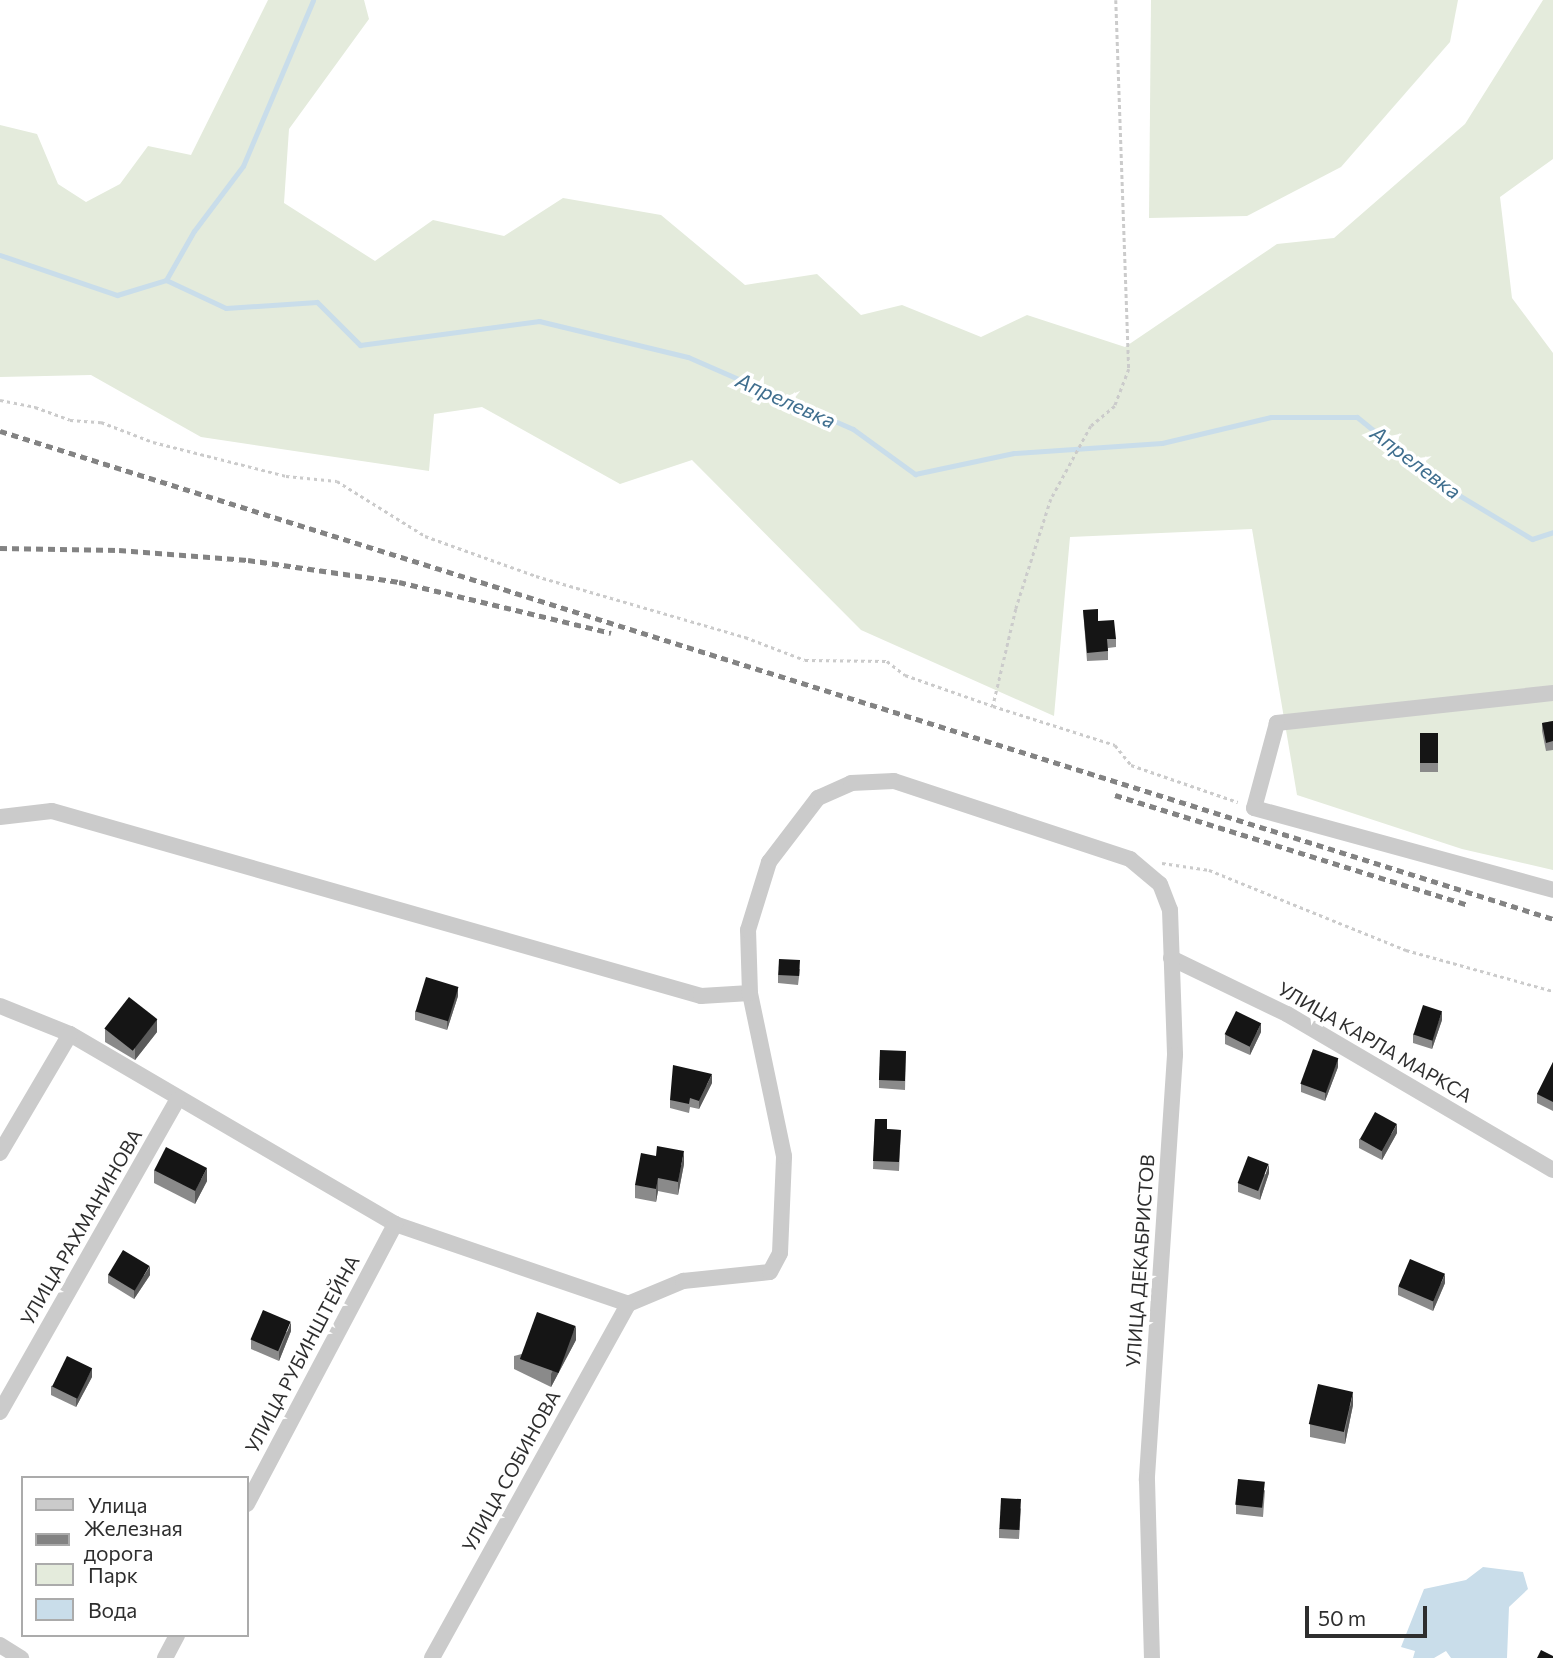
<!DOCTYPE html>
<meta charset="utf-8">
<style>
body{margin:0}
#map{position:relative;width:1553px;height:1658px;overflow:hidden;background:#fff;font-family:Commissioner,sans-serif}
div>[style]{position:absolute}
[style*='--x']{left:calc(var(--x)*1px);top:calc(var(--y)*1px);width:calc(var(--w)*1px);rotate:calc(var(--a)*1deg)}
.green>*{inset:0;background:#e4ebdc}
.water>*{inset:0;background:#c9ddea}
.stream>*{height:5px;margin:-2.5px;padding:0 2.5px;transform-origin:2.5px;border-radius:2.5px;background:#c9ddea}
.path>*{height:2.5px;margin-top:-1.25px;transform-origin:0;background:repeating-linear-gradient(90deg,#cbcbcb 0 3.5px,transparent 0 7px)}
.minor>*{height:16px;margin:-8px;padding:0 8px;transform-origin:8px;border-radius:8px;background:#cbcbcb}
.rail>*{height:5px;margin-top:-2.5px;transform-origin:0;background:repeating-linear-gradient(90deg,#838383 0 7px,transparent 0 12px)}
.wall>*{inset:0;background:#8a8a8a;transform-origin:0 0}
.shaded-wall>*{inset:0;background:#5b5b5b}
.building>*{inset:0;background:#151515;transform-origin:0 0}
span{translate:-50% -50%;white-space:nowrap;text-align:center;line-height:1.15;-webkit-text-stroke:7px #fff;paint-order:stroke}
.street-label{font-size:19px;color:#2e2e2e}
.water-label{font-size:21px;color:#3f6e8e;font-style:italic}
.legend{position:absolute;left:21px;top:1476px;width:228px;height:161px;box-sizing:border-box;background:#fff;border:2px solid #ababab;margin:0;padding:9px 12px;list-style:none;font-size:21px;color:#2e2e2e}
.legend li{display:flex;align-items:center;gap:14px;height:35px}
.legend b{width:35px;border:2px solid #ababab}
.scale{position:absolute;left:1305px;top:1606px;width:122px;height:32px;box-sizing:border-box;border:4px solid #2e2e2e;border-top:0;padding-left:9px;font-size:21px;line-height:24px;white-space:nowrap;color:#2e2e2e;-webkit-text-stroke:5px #fff;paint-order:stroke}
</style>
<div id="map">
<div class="green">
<div style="clip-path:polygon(268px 0,364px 0,369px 19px,289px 129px,284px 203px,375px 261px,433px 220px,504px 236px,563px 198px,661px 215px,745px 285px,817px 274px,861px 315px,902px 305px,981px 337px,1027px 315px,1125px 347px,1277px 244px,1334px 238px,1465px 124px,1543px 0,1553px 0,1553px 159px,1500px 197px,1512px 298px,1553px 353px,1553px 870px,1462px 849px,1297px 795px,1252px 529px,1070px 537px,1054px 716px,861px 630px,692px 460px,620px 484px,482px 407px,434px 414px,429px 471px,201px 437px,91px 375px,0 377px,0 125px,37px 134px,58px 184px,86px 202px,120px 184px,148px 146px,191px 155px)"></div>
<div style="clip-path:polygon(1151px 0,1458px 0,1450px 42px,1341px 167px,1247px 216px,1149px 218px)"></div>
</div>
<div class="water">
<div style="clip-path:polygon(1483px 1567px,1523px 1572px,1528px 1589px,1509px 1607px,1507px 1658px,1451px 1658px,1446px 1651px,1434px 1658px,1413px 1658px,1415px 1651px,1401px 1647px,1424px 1589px,1466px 1580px)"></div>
</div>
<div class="stream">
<div style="--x:0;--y:255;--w:124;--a:18.9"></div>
<div style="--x:117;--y:295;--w:51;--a:-17"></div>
<div style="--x:166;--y:280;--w:66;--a:25"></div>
<div style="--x:226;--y:308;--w:91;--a:-3.8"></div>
<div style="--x:317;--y:302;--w:61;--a:45"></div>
<div style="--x:360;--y:345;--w:181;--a:-7.6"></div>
<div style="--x:539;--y:321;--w:153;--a:13.6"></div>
<div style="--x:688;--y:357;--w:180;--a:23.6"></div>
<div style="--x:853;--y:429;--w:77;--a:36"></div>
<div style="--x:915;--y:474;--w:101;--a:-12"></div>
<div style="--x:1014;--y:453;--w:148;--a:-3.9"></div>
<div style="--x:1162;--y:443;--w:112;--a:-13.4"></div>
<div style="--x:1271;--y:417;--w:86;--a:0"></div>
<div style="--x:1357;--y:417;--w:103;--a:39.1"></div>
<div style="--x:1437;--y:482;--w:111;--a:31"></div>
<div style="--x:1532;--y:539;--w:22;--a:-18"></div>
<div style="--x:166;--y:280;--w:56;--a:-60.3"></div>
<div style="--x:194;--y:231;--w:81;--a:-53"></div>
<div style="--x:243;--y:166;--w:180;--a:-67.1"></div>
</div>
<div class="path">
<div style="--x:1116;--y:0;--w:369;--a:88"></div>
<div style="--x:1129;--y:369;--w:40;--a:111"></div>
<div style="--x:1115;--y:406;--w:31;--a:140"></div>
<div style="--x:1091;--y:426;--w:83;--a:118.7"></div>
<div style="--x:1051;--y:499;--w:115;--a:107.7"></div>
<div style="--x:1016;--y:609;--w:100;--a:103.3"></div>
<div style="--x:993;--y:706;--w:128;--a:17.7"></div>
<div style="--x:1115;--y:745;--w:26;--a:51"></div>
<div style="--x:1131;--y:765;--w:113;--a:19.1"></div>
<div style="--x:0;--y:400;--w:36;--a:11"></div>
<div style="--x:35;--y:407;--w:37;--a:20"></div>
<div style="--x:70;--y:420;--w:31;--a:4"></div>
<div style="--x:101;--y:422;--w:56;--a:21"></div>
<div style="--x:153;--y:442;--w:137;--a:14.3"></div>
<div style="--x:286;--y:476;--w:51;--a:5.6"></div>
<div style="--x:337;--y:481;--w:104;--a:32"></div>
<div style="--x:425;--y:536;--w:118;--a:19.8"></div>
<div style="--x:536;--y:576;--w:218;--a:16.3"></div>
<div style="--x:745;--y:637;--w:64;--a:21"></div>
<div style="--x:805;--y:660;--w:82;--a:0.7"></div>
<div style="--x:887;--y:661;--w:23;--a:38"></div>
<div style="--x:905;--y:675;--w:93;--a:19.4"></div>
<div style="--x:1162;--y:863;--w:48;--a:8.5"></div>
<div style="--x:1209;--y:870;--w:213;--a:22.1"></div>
<div style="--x:1406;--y:950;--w:153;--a:15.6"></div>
</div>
<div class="minor">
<div style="--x:1553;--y:693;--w:278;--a:173.8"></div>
<div style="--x:1277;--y:723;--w:88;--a:105.1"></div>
<div style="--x:1254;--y:808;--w:310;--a:15.3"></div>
<div style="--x:0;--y:817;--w:52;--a:-6.6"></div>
<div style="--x:52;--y:811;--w:675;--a:15.91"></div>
<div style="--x:701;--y:996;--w:49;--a:-3.5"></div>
<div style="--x:1171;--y:958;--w:129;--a:25.8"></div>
<div style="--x:1287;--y:1014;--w:308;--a:30.4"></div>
<div style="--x:0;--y:1006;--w:75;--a:21.8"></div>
<div style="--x:70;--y:1034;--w:376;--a:30.3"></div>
<div style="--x:395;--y:1224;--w:246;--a:18.9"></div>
<div style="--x:628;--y:1304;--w:60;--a:-22.7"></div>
<div style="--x:683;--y:1281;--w:87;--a:-5.9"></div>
<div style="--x:770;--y:1272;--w:21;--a:-62"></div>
<div style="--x:780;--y:1253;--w:97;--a:-87.6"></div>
<div style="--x:784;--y:1156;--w:167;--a:-101.8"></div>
<div style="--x:750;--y:993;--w:63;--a:-91.8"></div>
<div style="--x:748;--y:930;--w:71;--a:-72.8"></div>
<div style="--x:769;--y:862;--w:81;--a:-52.6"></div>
<div style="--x:818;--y:798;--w:36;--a:-24"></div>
<div style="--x:851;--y:783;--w:43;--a:-2.7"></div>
<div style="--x:894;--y:781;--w:249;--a:18.3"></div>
<div style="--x:1130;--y:859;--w:39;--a:40"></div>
<div style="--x:1160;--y:884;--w:28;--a:69"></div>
<div style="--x:1170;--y:910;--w:145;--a:88"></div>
<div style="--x:1175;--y:1055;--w:426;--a:93.8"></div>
<div style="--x:1147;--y:1480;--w:178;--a:88.4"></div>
<div style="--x:0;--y:1153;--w:138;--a:-59.5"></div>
<div style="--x:0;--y:1412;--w:359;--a:-60.4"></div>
<div style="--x:247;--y:1504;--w:317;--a:-62.1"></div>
<div style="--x:0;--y:1645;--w:25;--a:32"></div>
<div style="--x:165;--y:1658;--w:26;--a:-62"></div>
<div style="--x:432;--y:1658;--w:405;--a:-61"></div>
</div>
<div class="rail">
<div style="--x:0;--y:431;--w:1628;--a:17.44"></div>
<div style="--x:0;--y:548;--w:119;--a:1"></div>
<div style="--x:119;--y:550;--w:129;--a:4.4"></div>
<div style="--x:248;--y:560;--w:153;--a:8.3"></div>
<div style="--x:399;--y:582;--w:218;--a:13.5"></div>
<div style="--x:1115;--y:795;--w:368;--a:17.3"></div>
</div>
<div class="wall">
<div style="clip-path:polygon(1083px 610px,1098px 621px,1116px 639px,1116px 647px,1108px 648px,1108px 660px,1087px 661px)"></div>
<div style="clip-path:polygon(1553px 721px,1553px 750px,1546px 751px,1542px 731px,1542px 723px)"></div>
<div style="left:1420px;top:733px;width:18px;height:39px"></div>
<div style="clip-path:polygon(800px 969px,798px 985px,778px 983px,778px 975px)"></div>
<div style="clip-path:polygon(458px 996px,447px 1030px,415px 1020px,415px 1011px)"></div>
<div style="clip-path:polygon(1442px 1020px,1432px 1049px,1413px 1043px,1413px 1034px)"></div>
<div style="clip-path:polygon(105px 1029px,157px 1032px,135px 1060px,105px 1042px)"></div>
<div style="clip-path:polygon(1261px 1032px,1250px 1055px,1225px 1044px,1225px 1035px)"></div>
<div style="clip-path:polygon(906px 1051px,905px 1090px,879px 1088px,879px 1080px)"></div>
<div style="clip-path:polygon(1553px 1062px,1553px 1111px,1537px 1103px,1537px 1094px)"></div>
<div style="clip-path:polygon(1338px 1067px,1325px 1101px,1301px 1092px,1301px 1084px)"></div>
<div style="clip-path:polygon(712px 1083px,699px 1109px,690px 1107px,689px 1113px,670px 1108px,670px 1100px)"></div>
<div style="clip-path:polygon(875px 1119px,887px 1129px,901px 1130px,899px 1171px,873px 1169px)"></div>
<div style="clip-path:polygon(1397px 1133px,1382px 1160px,1359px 1148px,1359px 1139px)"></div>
<div style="clip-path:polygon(684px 1164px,678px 1195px,658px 1191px,656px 1202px,635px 1198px,635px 1185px)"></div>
<div style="clip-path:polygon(154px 1170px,207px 1181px,195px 1204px,154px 1183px)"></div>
<div style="clip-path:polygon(1269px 1173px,1260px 1200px,1238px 1192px,1238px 1183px)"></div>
<div style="clip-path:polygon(108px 1275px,150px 1275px,134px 1299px,108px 1283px)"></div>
<div style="clip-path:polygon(1445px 1283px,1433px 1311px,1398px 1295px,1398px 1287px)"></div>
<div style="clip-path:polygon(291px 1331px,279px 1361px,251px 1349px,251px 1340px)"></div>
<div style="clip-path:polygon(576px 1340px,551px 1387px,514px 1369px,514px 1356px)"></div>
<div style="clip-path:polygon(92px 1377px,76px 1407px,51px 1395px,51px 1386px)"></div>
<div style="clip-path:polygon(1353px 1405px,1345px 1444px,1310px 1437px,1310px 1424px)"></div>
<div style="clip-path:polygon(1265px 1490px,1263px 1517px,1236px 1514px,1236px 1505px)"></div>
<div style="clip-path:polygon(1021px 1508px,1019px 1539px,999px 1538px,999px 1529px)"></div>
</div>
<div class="shaded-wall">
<div style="clip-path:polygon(458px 987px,458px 996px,447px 1030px,447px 1021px)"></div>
<div style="clip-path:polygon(1442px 1011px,1442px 1020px,1432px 1049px,1432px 1040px)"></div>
<div style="clip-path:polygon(157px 1019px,157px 1032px,135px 1060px,135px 1047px)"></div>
<div style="clip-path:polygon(1261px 1023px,1261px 1032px,1250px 1055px,1250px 1047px)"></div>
<div style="clip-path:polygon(1338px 1058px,1338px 1067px,1325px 1101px,1325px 1093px)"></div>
<div style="clip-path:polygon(712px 1074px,712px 1083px,699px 1109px,699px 1101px)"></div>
<div style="clip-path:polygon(1397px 1124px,1397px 1133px,1382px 1160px,1382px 1151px)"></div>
<div style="clip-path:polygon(684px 1151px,684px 1164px,678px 1195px,678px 1182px)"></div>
<div style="clip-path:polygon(1269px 1164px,1269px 1173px,1260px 1200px,1260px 1191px)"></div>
<div style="clip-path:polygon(207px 1168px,207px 1181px,195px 1204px,195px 1191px)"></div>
<div style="clip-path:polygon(658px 1178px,658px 1191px,656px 1202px,656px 1189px)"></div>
<div style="clip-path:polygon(150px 1266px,150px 1275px,134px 1299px,134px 1291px)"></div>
<div style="clip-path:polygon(1445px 1274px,1445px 1283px,1433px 1311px,1433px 1302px)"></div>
<div style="clip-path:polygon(291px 1322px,291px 1331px,279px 1361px,279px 1352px)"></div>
<div style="clip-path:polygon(576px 1326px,576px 1340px,551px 1387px,551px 1374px)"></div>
<div style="clip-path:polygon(92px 1368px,92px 1377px,76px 1407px,76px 1399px)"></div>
<div style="clip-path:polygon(1353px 1392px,1353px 1405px,1345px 1444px,1345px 1431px)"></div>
</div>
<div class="building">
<div style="clip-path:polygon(1098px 609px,1098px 621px,1114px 620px,1116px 639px,1107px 639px,1108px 651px,1087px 653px,1083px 610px)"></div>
<div style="clip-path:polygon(1553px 721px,1553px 741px,1546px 743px,1542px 723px)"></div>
<div style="left:1420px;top:733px;width:18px;height:30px"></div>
<div style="left:779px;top:959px;width:21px;height:16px;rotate:3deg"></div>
<div style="left:426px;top:977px;width:34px;height:36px;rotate:17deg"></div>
<div style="left:129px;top:997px;width:36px;height:40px;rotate:38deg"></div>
<div style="left:1423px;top:1005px;width:20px;height:31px;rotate:18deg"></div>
<div style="left:1236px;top:1011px;width:28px;height:26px;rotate:26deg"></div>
<div style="left:1313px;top:1049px;width:27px;height:37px;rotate:20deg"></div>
<div style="left:880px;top:1050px;width:26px;height:30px;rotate:2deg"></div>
<div style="clip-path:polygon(1553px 1062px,1553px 1102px,1537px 1094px)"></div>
<div style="clip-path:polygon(673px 1065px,712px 1074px,699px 1101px,690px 1098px,689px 1104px,670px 1100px)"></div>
<div style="left:1375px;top:1112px;width:25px;height:31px;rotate:29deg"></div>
<div style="clip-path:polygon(875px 1119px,887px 1119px,887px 1129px,901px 1130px,899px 1162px,873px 1161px)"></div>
<div style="clip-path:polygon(657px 1146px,684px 1151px,678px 1182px,658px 1178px,656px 1189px,635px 1185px,641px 1153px,656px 1156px)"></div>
<div style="left:166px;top:1147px;width:46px;height:26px;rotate:27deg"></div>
<div style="left:1248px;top:1156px;width:22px;height:29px;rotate:21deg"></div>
<div style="left:123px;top:1250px;width:31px;height:29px;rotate:31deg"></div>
<div style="left:1410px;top:1259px;width:38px;height:30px;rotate:23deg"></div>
<div style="left:263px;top:1310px;width:30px;height:32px;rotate:23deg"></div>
<div style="left:537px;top:1312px;width:41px;height:50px;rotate:20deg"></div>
<div style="left:67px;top:1356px;width:28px;height:34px;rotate:26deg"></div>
<div style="left:1318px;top:1384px;width:36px;height:41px;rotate:13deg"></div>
<div style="left:1238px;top:1479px;width:27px;height:26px;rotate:6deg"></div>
<div style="left:1001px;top:1498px;width:20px;height:31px;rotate:3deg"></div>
<div style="clip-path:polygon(1541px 1650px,1553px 1656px,1553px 1658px,1537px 1658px)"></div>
</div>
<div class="street-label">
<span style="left:1375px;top:1042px;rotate:30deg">УЛИЦА КАРЛА МАРКСА</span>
<span style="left:81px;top:1227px;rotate:-60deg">УЛИЦА РАХМАНИНОВА</span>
<span style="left:1140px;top:1261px;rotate:-86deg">УЛИЦА ДЕКАБРИСТОВ</span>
<span style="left:302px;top:1354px;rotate:-62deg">УЛИЦА РУБИНШТЕЙНА</span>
<span style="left:511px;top:1471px;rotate:-61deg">УЛИЦА СОБИНОВА</span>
</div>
<div class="water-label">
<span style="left:786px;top:400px;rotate:24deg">Апрелевка</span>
<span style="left:1416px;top:462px;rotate:37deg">Апрелевка</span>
</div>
<ul class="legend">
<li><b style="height:9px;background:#cbcbcb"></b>Улица</li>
<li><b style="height:9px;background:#838383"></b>Железная дорога</li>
<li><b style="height:19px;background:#e4ebdc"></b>Парк</li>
<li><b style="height:19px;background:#c9ddea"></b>Вода</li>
</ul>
<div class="scale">50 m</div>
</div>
